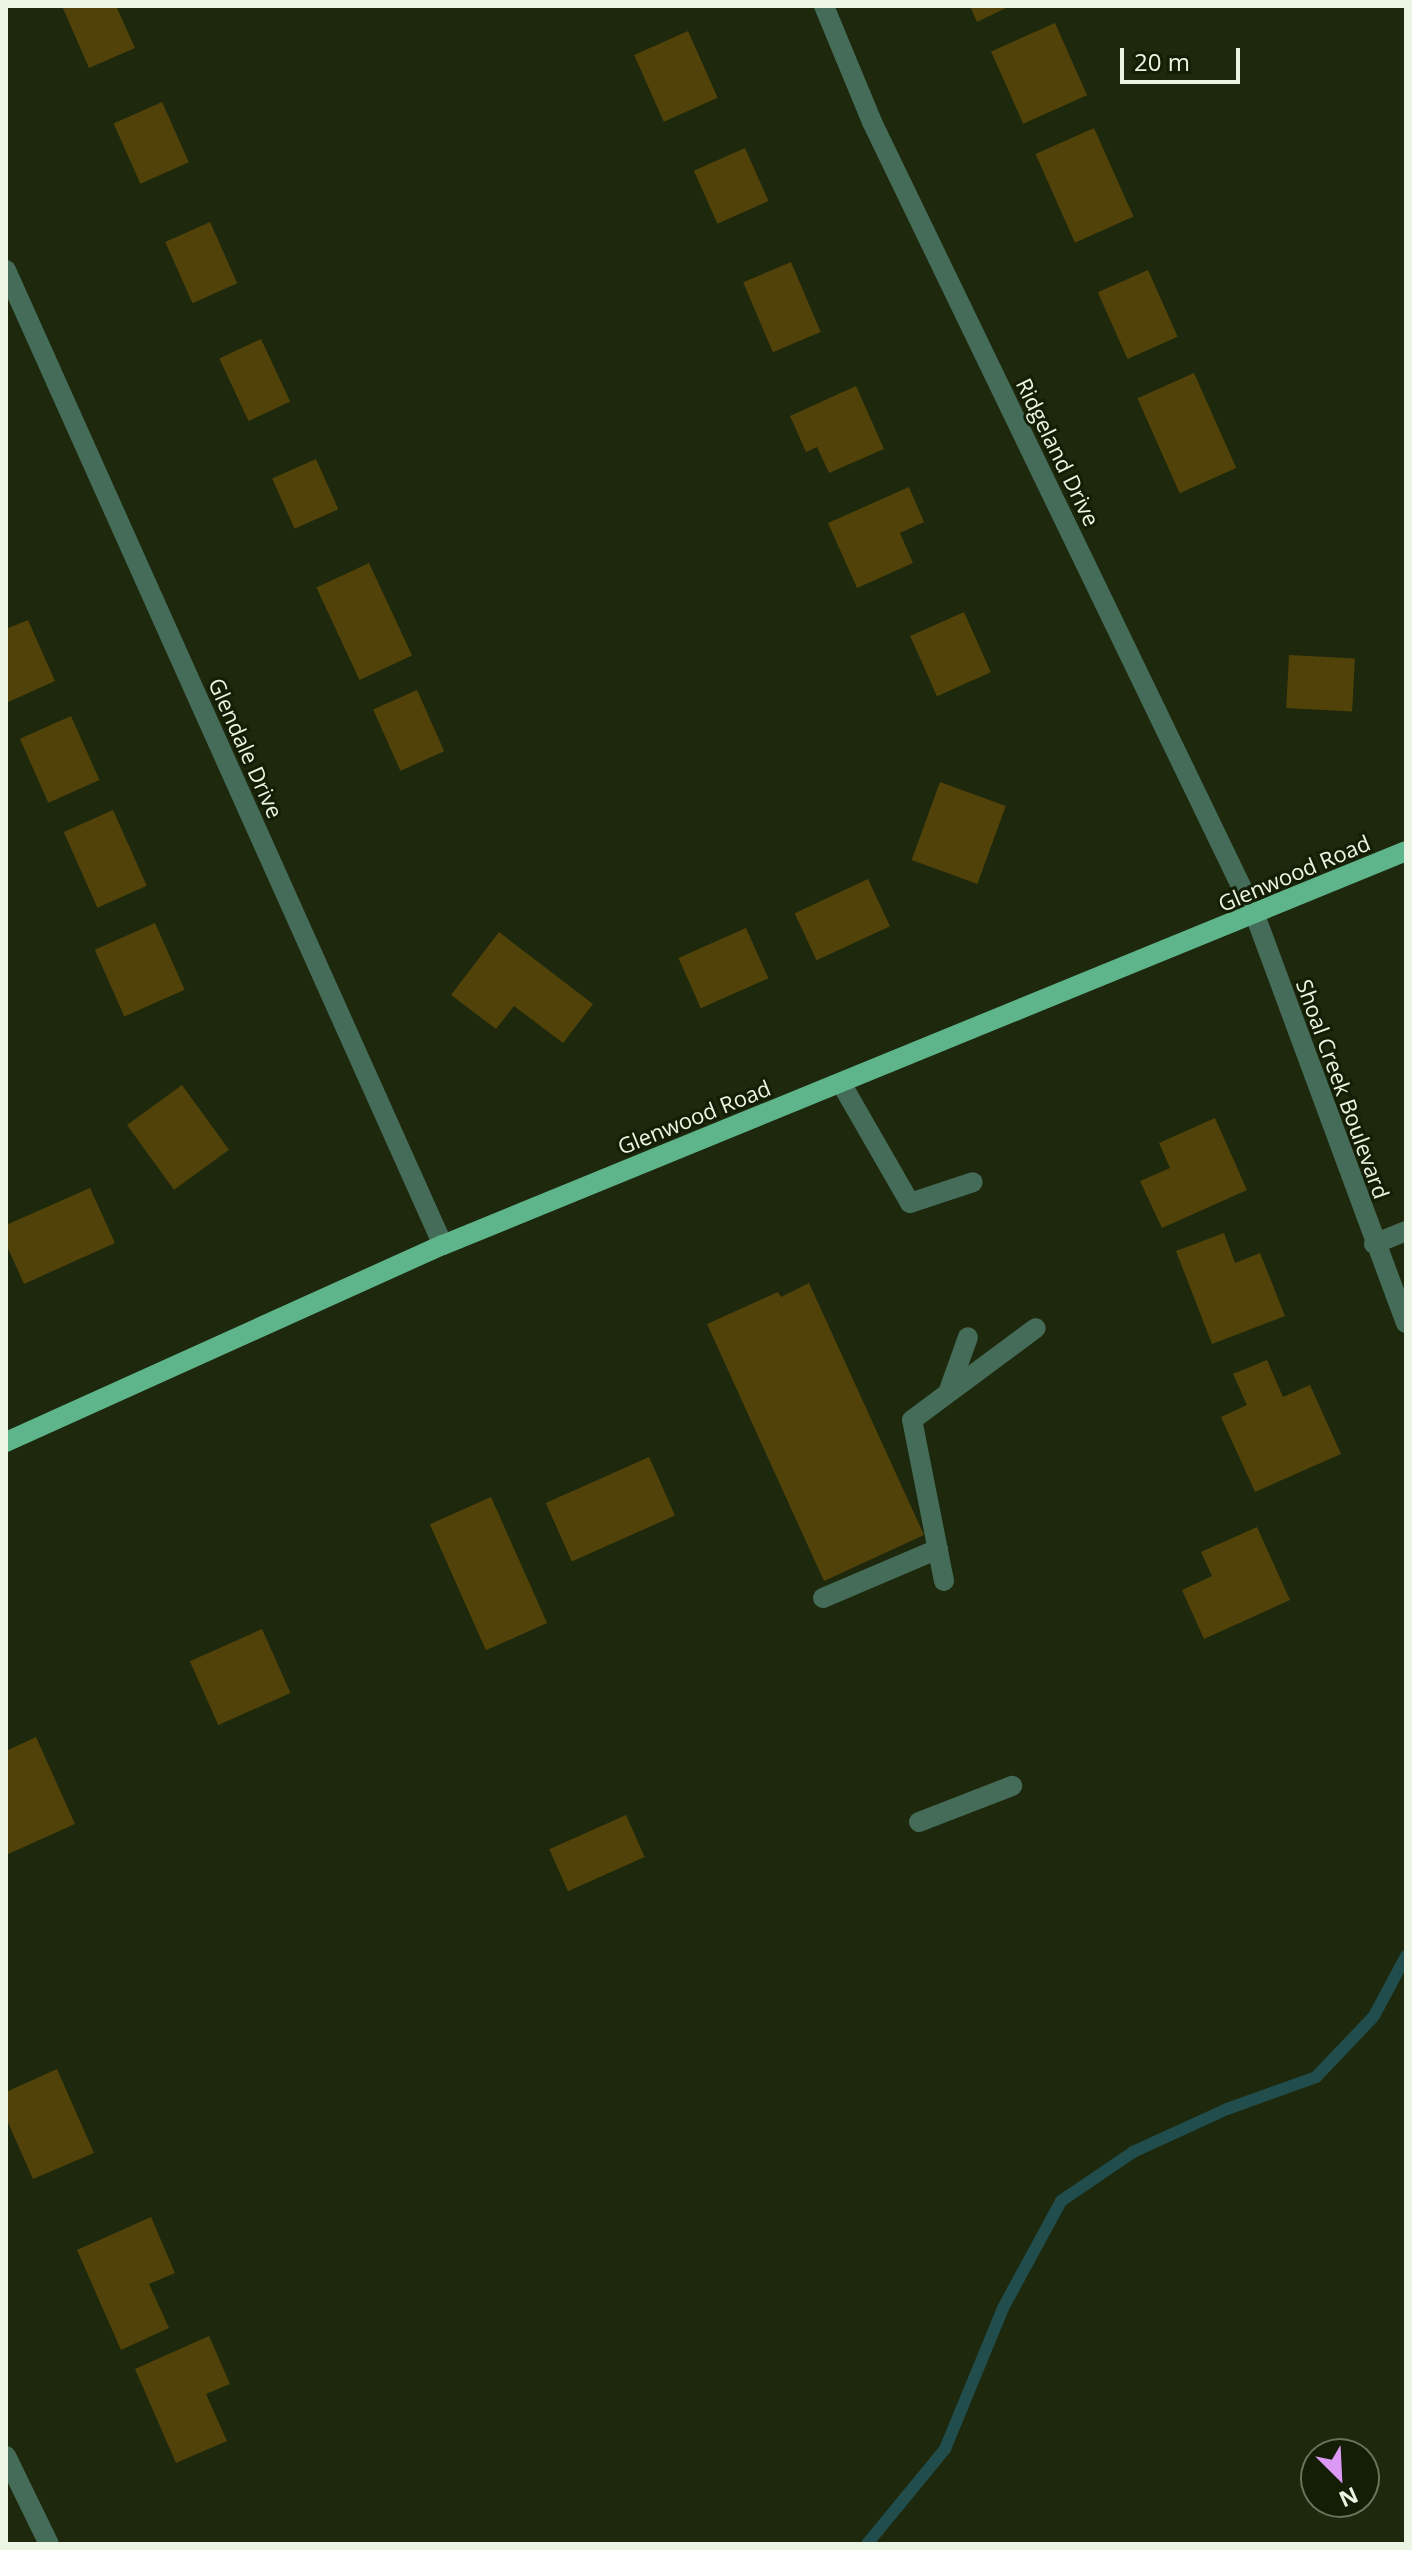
<!DOCTYPE html>
<style>
body{margin:0}
#map{position:relative;width:1412px;height:2550px;overflow:hidden;background:#1d280c;font-family:"Open Sans",sans-serif}
div>[style]{position:absolute}
[style*='--x']{left:calc(var(--x)*1px);top:calc(var(--y)*1px);width:calc(var(--w)*1px);rotate:calc(var(--a)*1deg)}
.stream>*{height:12px;margin:-6px;padding:0 6px;transform-origin:6px;border-radius:6px;background:#214d4d}
.building>*{inset:0;background:#514209;transform-origin:0 0}
.minor>*{height:20px;margin:-10px;padding:0 10px;transform-origin:10px;border-radius:10px;background:#456c58}
.major>*{height:20px;margin:-10px;padding:0 10px;transform-origin:10px;border-radius:10px;background:#5eb48b}
span{translate:-50% -50%;white-space:nowrap;text-align:center;line-height:1.15;-webkit-text-stroke:6px #141e04;paint-order:stroke}
.street-label{font-size:22px;color:#ecf4e3}
.frame{position:absolute;inset:0;border:8px solid #ecf4e3;pointer-events:none}
.north{position:absolute;left:1300px;top:2438px;width:80px;height:80px;box-sizing:border-box;background:#141e04;border:2px solid #6a745d;border-radius:50%;rotate:156deg;font-size:22px;font-weight:700;line-height:32px;text-align:center;color:#ecf4e3}
.north::after{content:'';display:block;margin:auto;width:28px;height:36px;background:#db99f5;clip-path:polygon(50% 0,100% 100%,50% 72%,0 100%)}
.scale{position:absolute;left:1120px;top:48px;width:120px;height:36px;box-sizing:border-box;border:4px solid #ecf4e3;border-top:0;padding-left:10px;font-size:24px;line-height:28px;white-space:nowrap;color:#ecf4e3;-webkit-text-stroke:6px #141e04;paint-order:stroke}
</style>
<div id="map">
<div class="stream">
<div style="--x:867;--y:2544;--w:123;--a:-50.6"></div>
<div style="--x:945;--y:2449;--w:152;--a:-67.6"></div>
<div style="--x:1003;--y:2308;--w:122;--a:-61.5"></div>
<div style="--x:1061;--y:2201;--w:87;--a:-34.2"></div>
<div style="--x:1133;--y:2152;--w:103;--a:-24.6"></div>
<div style="--x:1227;--y:2109;--w:95;--a:-19.8"></div>
<div style="--x:1316;--y:2077;--w:84;--a:-46.4"></div>
<div style="--x:1374;--y:2016;--w:68;--a:-61.9"></div>
</div>
<div class="building">
<div style="clip-path:polygon(62px 6px,116px 6px,135px 48px,89px 68px)"></div>
<div style="clip-path:polygon(970px 6px,1010px 6px,977px 22px)"></div>
<div style="left:1055px;top:23px;width:79px;height:70px;rotate:66deg"></div>
<div style="left:688px;top:31px;width:73px;height:59px;rotate:66deg"></div>
<div style="left:162px;top:102px;width:66px;height:53px;rotate:66deg"></div>
<div style="left:1094px;top:128px;width:97px;height:64px;rotate:66deg"></div>
<div style="left:745px;top:148px;width:58px;height:56px;rotate:66deg"></div>
<div style="left:210px;top:222px;width:67px;height:49px;rotate:66deg"></div>
<div style="left:791px;top:262px;width:76px;height:52px;rotate:67deg"></div>
<div style="left:1148px;top:270px;width:73px;height:55px;rotate:66deg"></div>
<div style="left:261px;top:339px;width:69px;height:46px;rotate:65deg"></div>
<div style="left:1194px;top:373px;width:104px;height:62px;rotate:66deg"></div>
<div style="clip-path:polygon(856px 386px,884px 449px,829px 473px,817px 447px,806px 452px,790px 416px)"></div>
<div style="left:316px;top:459px;width:55px;height:48px;rotate:66deg"></div>
<div style="clip-path:polygon(909px 487px,924px 522px,900px 533px,913px 563px,857px 588px,828px 523px)"></div>
<div style="left:369px;top:563px;width:102px;height:58px;rotate:65deg"></div>
<div style="left:964px;top:612px;width:66px;height:59px;rotate:66deg"></div>
<div style="clip-path:polygon(28px 620px,55px 681px,6px 703px,6px 629px)"></div>
<div style="left:1289px;top:655px;width:66px;height:53px;rotate:3deg"></div>
<div style="left:417px;top:690px;width:67px;height:48px;rotate:66deg"></div>
<div style="left:71px;top:716px;width:70px;height:56px;rotate:66deg"></div>
<div style="left:940px;top:782px;width:70px;height:83px;rotate:20deg"></div>
<div style="left:113px;top:810px;width:83px;height:54px;rotate:66deg"></div>
<div style="left:868px;top:879px;width:52px;height:81px;rotate:65deg"></div>
<div style="left:155px;top:923px;width:73px;height:66px;rotate:66deg"></div>
<div style="left:746px;top:928px;width:55px;height:74px;rotate:66deg"></div>
<div style="clip-path:polygon(499px 932px,593px 1004px,563px 1043px,514px 1006px,496px 1029px,451px 995px)"></div>
<div style="left:182px;top:1085px;width:80px;height:68px;rotate:54deg"></div>
<div style="clip-path:polygon(1215px 1118px,1247px 1190px,1162px 1228px,1140px 1181px,1170px 1168px,1159px 1143px)"></div>
<div style="clip-path:polygon(90px 1188px,115px 1243px,24px 1284px,6px 1244px,6px 1225px)"></div>
<div style="clip-path:polygon(1224px 1233px,1235px 1263px,1260px 1253px,1285px 1316px,1212px 1344px,1176px 1251px)"></div>
<div style="clip-path:polygon(809px 1283px,924px 1535px,824px 1581px,707px 1324px,778px 1292px,781px 1297px)"></div>
<div style="clip-path:polygon(1267px 1360px,1283px 1397px,1310px 1385px,1341px 1454px,1255px 1492px,1221px 1417px,1247px 1405px,1233px 1374px)"></div>
<div style="left:649px;top:1457px;width:64px;height:113px;rotate:66deg"></div>
<div style="left:491px;top:1497px;width:138px;height:67px;rotate:66deg"></div>
<div style="clip-path:polygon(1257px 1527px,1290px 1600px,1204px 1639px,1182px 1590px,1212px 1576px,1201px 1552px)"></div>
<div style="left:262px;top:1629px;width:70px;height:79px;rotate:66deg"></div>
<div style="clip-path:polygon(36px 1737px,75px 1824px,6px 1855px,6px 1751px)"></div>
<div style="left:626px;top:1815px;width:46px;height:84px;rotate:66deg"></div>
<div style="clip-path:polygon(57px 2069px,94px 2153px,33px 2179px,6px 2118px,6px 2092px)"></div>
<div style="clip-path:polygon(151px 2217px,175px 2273px,149px 2284px,169px 2328px,121px 2350px,77px 2250px)"></div>
<div style="clip-path:polygon(209px 2336px,230px 2384px,206px 2394px,227px 2441px,176px 2463px,135px 2369px)"></div>
</div>
<div class="minor">
<div style="--x:824;--y:6;--w:126;--a:67.5"></div>
<div style="--x:872;--y:122;--w:881;--a:64.22"></div>
<div style="--x:1255;--y:915;--w:435;--a:69.7"></div>
<div style="--x:6;--y:270;--w:1068;--a:65.86"></div>
<div style="--x:841;--y:1083;--w:138;--a:60.1"></div>
<div style="--x:910;--y:1203;--w:66;--a:-18.4"></div>
<div style="--x:1374;--y:1244;--w:35;--a:-22"></div>
<div style="--x:949;--y:1390;--w:56;--a:-70.3"></div>
<div style="--x:944;--y:1581;--w:164;--a:-101.2"></div>
<div style="--x:912;--y:1420;--w:154;--a:-36.6"></div>
<div style="--x:823;--y:1598;--w:125;--a:-23.1"></div>
<div style="--x:919;--y:1822;--w:100;--a:-21.2"></div>
<div style="--x:6;--y:2456;--w:98;--a:64"></div>
</div>
<div class="major">
<div style="--x:6;--y:1442;--w:479;--a:-24.3"></div>
<div style="--x:443;--y:1245;--w:1040;--a:-22.25"></div>
</div>
<div class="street-label">
<span style="left:1058px;top:452px;rotate:64deg">Ridgeland Drive</span>
<span style="left:246px;top:748px;rotate:66deg">Glendale Drive</span>
<span style="left:1294px;top:873px;rotate:-23deg">Glenwood Road</span>
<span style="left:1343px;top:1089px;rotate:70deg">Shoal Creek Boulevard</span>
<span style="left:694px;top:1117px;rotate:-22deg">Glenwood Road</span>
</div>
<div class="frame"></div>
<div class="north">N</div>
<div class="scale">20 m</div>
</div>
